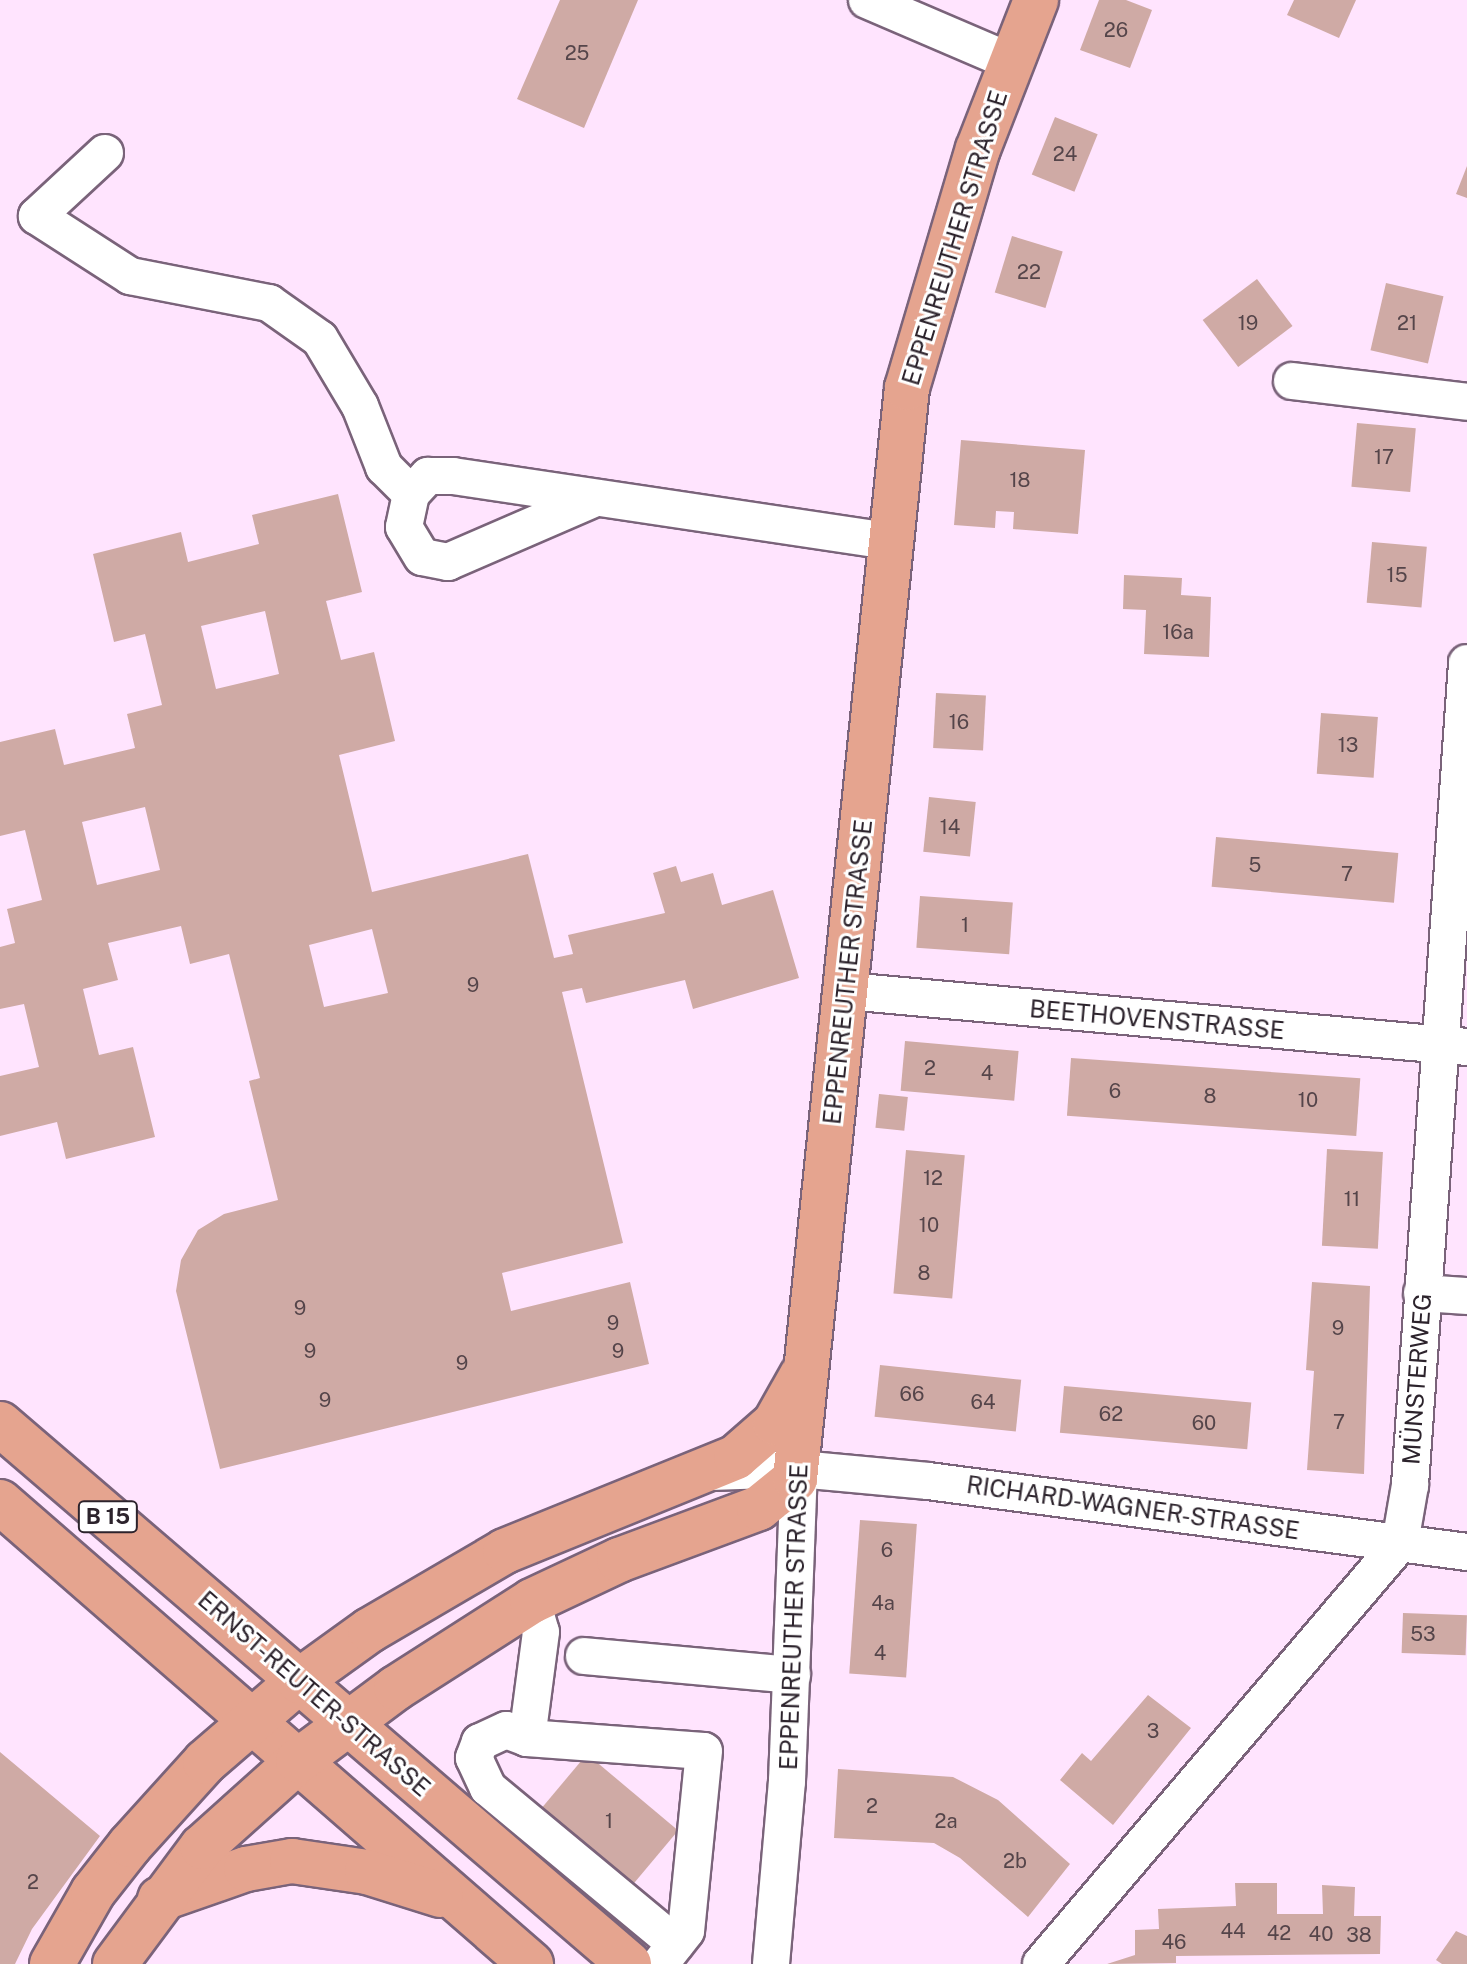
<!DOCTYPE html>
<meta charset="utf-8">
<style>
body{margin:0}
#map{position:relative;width:1467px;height:1964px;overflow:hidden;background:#ffe4fe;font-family:"Public Sans",sans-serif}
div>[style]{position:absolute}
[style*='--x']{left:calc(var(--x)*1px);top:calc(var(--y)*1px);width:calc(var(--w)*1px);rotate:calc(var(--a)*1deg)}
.building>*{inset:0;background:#cfaaa5;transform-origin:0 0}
.roads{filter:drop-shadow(2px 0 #7a637a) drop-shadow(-2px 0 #7a637a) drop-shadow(0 2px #7a637a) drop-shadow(0 -2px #7a637a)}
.minor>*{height:36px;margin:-18px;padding:0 18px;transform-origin:18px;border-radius:18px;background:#fff}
.major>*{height:44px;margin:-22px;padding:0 22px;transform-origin:22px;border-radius:22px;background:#e5a48f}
span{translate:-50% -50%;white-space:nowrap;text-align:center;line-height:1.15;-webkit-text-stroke:6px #fff;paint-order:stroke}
.number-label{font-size:20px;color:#55454a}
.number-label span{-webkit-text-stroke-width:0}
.shield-label span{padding:2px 6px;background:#fff;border:2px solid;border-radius:6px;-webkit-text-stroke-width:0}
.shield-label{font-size:22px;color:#2c232c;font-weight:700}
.street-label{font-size:24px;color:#2c232c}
</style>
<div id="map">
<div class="building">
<div style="clip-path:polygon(560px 0,638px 0,584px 128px,517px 99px)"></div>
<div style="clip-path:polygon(1099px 0,1126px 0,1152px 10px,1130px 68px,1080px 50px)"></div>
<div style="clip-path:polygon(1294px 0,1356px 0,1339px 38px,1287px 15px)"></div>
<div style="left:1055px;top:117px;width:46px;height:62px;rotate:22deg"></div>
<div style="clip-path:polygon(1467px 166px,1467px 198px,1456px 194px)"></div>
<div style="left:1012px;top:236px;width:53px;height:59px;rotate:17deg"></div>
<div style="left:1257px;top:279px;width:59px;height:68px;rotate:53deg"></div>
<div style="left:1386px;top:283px;width:59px;height:69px;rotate:13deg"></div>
<div style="left:1357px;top:423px;width:59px;height:64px;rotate:5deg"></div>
<div style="clip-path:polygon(961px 440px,1085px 450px,1078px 534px,1013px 529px,1014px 512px,996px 511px,995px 528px,954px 525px)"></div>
<div style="clip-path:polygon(evenodd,338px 494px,362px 592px,326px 601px,341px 660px,374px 652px,395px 741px,339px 755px,372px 892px,528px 854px,554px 958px,573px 954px,568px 935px,665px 913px,653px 873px,676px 866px,681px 882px,713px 873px,722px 905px,773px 890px,799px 978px,693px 1009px,685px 980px,586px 1003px,582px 988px,562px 992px,623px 1243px,502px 1273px,511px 1311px,630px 1282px,649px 1364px,220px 1469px,176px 1291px,181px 1260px,198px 1230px,224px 1214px,278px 1200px,249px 1081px,260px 1078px,229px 954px,190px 964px,181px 926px,108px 943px,118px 980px,83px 989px,99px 1055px,133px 1047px,155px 1137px,66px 1159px,57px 1122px,0 1136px,0 1076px,39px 1067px,24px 1004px,0 1009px,0 947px,15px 943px,7px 909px,42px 900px,25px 830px,0 836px,0 742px,55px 729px,64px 765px,135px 748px,127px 714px,162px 705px,145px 634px,114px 642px,93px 554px,181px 532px,188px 562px,259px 544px,252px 515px,338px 494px,265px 611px,279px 674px,216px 689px,201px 626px,265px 611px,338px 494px,145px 807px,160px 870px,97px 885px,82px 822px,145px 807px,338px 494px,372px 929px,388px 993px,324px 1007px,309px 945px,372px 929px)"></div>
<div style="left:1372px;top:542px;width:55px;height:61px;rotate:5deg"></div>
<div style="clip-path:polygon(1124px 575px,1182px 578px,1181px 595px,1211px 597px,1209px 657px,1144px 654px,1146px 610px,1123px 609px)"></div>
<div style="left:936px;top:693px;width:50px;height:55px;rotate:3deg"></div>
<div style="left:1321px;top:713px;width:57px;height:61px;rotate:4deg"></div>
<div style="left:929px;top:797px;width:47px;height:55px;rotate:6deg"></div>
<div style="left:1216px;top:837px;width:183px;height:50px;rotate:5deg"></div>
<div style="left:920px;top:896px;width:93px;height:52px;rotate:4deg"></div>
<div style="left:905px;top:1041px;width:114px;height:50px;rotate:5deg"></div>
<div style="left:1071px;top:1058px;width:290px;height:58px;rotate:4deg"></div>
<div style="left:879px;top:1094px;width:29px;height:34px;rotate:6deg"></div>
<div style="left:1327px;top:1149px;width:56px;height:97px;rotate:3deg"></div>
<div style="left:906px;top:1150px;width:59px;height:144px;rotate:5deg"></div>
<div style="clip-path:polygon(1312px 1282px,1370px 1286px,1364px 1474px,1307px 1470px,1314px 1371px,1306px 1370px)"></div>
<div style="left:880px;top:1365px;width:142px;height:52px;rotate:6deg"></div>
<div style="left:1064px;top:1386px;width:188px;height:47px;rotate:5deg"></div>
<div style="left:860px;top:1520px;width:57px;height:154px;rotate:4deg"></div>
<div style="left:1403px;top:1613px;width:64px;height:40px;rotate:2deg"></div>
<div style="clip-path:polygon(1148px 1695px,1191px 1728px,1113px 1825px,1060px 1780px,1082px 1753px,1091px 1761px)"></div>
<div style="clip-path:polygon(0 1752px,100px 1836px,32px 1929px,15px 1964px,0 1964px)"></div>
<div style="left:587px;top:1754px;width:119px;height:75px;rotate:40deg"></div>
<div style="clip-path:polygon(838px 1769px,953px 1777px,998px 1800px,1070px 1864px,1028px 1917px,960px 1858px,934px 1843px,834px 1838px)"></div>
<div style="clip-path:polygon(1235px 1883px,1277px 1883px,1277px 1914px,1323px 1914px,1322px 1885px,1355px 1887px,1354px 1916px,1381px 1916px,1380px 1954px,1176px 1956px,1176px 1963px,1107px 1964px,1135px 1955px,1135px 1930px,1159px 1929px,1158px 1909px,1236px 1906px)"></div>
<div style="clip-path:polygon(1456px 1931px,1467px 1936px,1467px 1964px,1442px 1964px,1436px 1960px)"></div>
</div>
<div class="roads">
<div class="minor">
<div style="--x:867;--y:0;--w:158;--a:23.2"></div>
<div style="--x:105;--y:153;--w:93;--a:137.2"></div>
<div style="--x:37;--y:216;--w:111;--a:32.8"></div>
<div style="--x:130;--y:276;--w:142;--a:11"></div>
<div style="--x:269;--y:303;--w:62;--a:35.2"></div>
<div style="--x:320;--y:339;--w:78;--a:59.2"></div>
<div style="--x:360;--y:406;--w:66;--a:68.5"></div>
<div style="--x:384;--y:467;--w:38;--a:45"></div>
<div style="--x:1292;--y:381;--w:176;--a:6.8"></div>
<div style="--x:591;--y:500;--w:156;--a:156.6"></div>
<div style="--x:448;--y:562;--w:26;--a:-169"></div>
<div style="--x:422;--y:557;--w:35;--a:-121"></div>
<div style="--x:404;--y:527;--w:34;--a:-78"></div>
<div style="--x:411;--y:494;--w:25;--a:-47"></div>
<div style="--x:428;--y:476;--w:25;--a:0"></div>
<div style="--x:453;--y:476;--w:440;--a:8.5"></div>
<div style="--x:847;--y:991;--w:623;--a:5.16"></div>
<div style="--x:1422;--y:1293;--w:45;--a:3.8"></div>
<div style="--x:710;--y:1472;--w:89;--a:-1.9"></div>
<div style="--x:799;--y:1469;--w:130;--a:5.3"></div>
<div style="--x:928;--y:1481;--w:544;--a:7.5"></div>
<div style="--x:532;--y:1601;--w:32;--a:74"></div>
<div style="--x:541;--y:1632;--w:107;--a:97.5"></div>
<div style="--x:527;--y:1738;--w:177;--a:4.2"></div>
<div style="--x:704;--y:1751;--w:181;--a:95.7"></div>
<div style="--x:686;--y:1931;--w:42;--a:128.2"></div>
<div style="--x:584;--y:1656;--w:209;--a:5.2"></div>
<div style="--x:527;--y:1738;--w:22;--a:-159"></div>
<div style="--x:506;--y:1730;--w:29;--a:155"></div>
<div style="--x:480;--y:1742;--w:17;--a:111"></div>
<div style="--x:474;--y:1758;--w:33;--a:65"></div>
<div style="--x:488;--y:1788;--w:244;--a:39.7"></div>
<div style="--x:771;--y:1964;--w:184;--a:-85"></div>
<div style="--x:787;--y:1781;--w:312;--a:-87.8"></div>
<div style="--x:1041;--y:1964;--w:553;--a:-49.54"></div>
<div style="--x:1400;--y:1543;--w:59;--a:-80.2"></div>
<div style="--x:1410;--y:1485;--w:824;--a:-86.03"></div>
</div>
<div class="major">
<div style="--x:0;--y:1424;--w:829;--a:40.65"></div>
<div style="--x:0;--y:1502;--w:704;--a:41.03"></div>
<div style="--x:160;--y:1899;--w:91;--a:-19.2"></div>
<div style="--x:246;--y:1869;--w:47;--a:-9.9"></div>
<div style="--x:292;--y:1861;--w:76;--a:8.3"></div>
<div style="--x:367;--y:1872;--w:77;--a:17.3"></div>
<div style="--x:52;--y:1964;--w:83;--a:-60.3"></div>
<div style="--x:93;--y:1892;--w:60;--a:-51.8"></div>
<div style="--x:130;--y:1845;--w:112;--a:-47.9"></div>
<div style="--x:205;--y:1762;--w:124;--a:-40.8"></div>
<div style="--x:299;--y:1681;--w:87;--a:-35.7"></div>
<div style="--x:370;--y:1630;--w:156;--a:-30.3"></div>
<div style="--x:505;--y:1551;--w:249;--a:-22.1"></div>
<div style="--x:736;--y:1457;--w:52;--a:-41.1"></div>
<div style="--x:775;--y:1423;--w:55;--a:-60.6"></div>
<div style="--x:115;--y:1964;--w:146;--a:-53.4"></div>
<div style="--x:202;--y:1847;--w:129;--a:-41.9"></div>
<div style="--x:298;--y:1761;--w:122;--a:-36.7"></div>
<div style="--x:396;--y:1688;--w:161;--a:-32.6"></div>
<div style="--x:532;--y:1601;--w:96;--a:-25.2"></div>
<div style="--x:619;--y:1560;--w:149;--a:-20.4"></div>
<div style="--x:759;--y:1508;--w:46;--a:-38.9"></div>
<div style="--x:795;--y:1479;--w:1097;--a:-84.14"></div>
<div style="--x:907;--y:388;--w:249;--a:-73.5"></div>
<div style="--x:978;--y:149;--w:160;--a:-68.7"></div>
</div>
</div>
<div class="number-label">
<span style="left:1116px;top:30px">26</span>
<span style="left:577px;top:53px">25</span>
<span style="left:1065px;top:154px">24</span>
<span style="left:1029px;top:272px">22</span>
<span style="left:1248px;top:323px">19</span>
<span style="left:1407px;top:323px">21</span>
<span style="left:1384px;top:457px">17</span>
<span style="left:1020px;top:480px">18</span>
<span style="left:1397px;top:575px">15</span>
<span style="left:1178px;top:632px">16a</span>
<span style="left:959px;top:722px">16</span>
<span style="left:1348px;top:745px">13</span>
<span style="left:950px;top:827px">14</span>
<span style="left:1255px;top:865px">5</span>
<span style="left:1347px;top:874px">7</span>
<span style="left:965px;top:925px">1</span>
<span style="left:473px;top:985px">9</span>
<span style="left:930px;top:1068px">2</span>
<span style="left:987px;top:1073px">4</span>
<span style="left:1115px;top:1091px">6</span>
<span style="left:1210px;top:1096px">8</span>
<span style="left:1308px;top:1100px">10</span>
<span style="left:933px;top:1178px">12</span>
<span style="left:1352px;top:1199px">11</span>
<span style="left:929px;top:1225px">10</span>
<span style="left:924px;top:1273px">8</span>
<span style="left:300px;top:1308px">9</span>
<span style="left:613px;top:1323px">9</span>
<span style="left:1338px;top:1328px">9</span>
<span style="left:310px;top:1351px">9</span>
<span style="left:618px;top:1351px">9</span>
<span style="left:462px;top:1363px">9</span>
<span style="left:912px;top:1394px">66</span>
<span style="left:325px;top:1400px">9</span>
<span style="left:983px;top:1402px">64</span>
<span style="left:1111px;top:1414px">62</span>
<span style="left:1339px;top:1422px">7</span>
<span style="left:1204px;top:1423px">60</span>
<span style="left:887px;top:1550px">6</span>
<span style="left:883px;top:1603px">4a</span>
<span style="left:1423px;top:1634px">53</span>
<span style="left:880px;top:1653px">4</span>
<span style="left:1153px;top:1731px">3</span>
<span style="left:872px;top:1806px">2</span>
<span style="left:609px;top:1821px">1</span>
<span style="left:946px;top:1821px">2a</span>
<span style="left:1015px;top:1861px">2b</span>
<span style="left:33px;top:1882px">2</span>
<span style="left:1233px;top:1931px">44</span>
<span style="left:1279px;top:1933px">42</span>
<span style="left:1321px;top:1934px">40</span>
<span style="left:1359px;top:1935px">38</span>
<span style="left:1174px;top:1942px">46</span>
</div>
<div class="shield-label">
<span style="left:108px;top:1517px">B 15</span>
</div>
<div class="street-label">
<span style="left:955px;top:238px;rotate:-73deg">EPPENREUTHER STRASSE</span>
<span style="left:848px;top:972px;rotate:-84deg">EPPENREUTHER STRASSE</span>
<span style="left:1157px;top:1020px;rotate:5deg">BEETHOVENSTRASSE</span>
<span style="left:1417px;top:1379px;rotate:-86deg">MÜNSTERWEG</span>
<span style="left:1133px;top:1508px;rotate:8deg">RICHARD-WAGNER-STRASSE</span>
<span style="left:794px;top:1617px;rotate:-88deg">EPPENREUTHER STRASSE</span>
<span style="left:314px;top:1694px;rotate:41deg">ERNST-REUTER-STRASSE</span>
</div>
</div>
